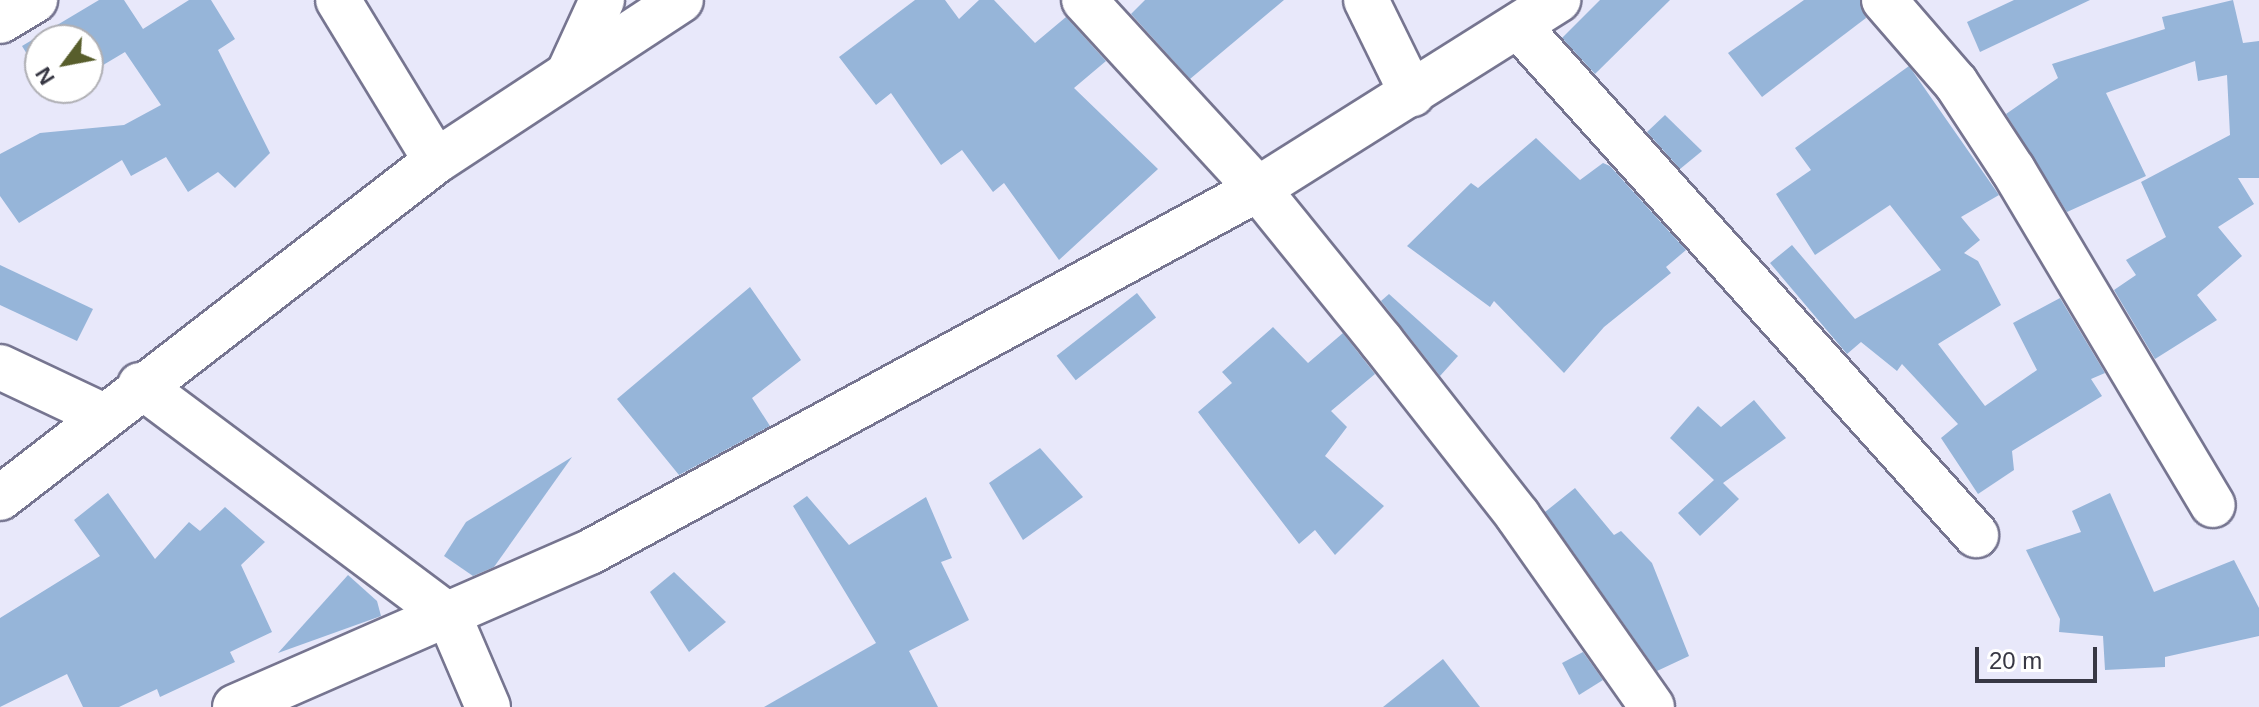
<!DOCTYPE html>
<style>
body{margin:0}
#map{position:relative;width:2259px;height:707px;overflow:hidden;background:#e8e8fa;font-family:Arial,sans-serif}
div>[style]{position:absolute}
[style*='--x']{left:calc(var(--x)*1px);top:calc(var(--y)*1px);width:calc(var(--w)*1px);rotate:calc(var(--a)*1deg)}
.building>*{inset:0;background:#96b5d9;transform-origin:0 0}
.roads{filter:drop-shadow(2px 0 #767590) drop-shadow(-2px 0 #767590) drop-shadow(0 2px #767590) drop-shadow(0 -2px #767590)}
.minor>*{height:44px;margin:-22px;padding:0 22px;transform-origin:22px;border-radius:22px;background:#fff}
.tertiary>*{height:44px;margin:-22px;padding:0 22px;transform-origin:22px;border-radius:22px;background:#fff}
span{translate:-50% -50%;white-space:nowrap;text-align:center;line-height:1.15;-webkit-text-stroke:8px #fff;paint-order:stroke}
.north{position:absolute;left:24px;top:24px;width:80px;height:80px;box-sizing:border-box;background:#fff;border:2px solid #afafb4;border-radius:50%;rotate:238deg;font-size:22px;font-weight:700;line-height:32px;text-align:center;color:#383844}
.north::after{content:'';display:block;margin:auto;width:28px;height:36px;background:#585e2c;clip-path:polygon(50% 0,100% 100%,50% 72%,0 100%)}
.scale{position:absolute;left:1975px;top:647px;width:122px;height:36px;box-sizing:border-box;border:4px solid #383844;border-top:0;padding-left:10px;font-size:24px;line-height:28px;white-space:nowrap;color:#383844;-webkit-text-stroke:6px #fff;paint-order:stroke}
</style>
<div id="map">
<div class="building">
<div style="clip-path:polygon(99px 0,124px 0,143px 29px,189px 0,211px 0,235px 39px,218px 50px,270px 153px,235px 188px,218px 172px,188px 192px,166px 157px,131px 176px,122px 160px,19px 223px,0 196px,0 154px,40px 133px,124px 125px,161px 105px,125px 52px,88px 74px,88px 40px,40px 40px,40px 75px,22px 46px)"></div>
<div style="clip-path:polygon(915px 0,945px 0,959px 19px,979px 0,994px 0,1035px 43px,1066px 17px,1106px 61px,1074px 88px,1158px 169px,1059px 260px,1004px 183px,993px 192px,962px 150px,941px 165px,891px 93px,876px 105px,839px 57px)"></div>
<div style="clip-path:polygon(1145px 0,1284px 0,1190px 79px,1131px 14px)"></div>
<div style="clip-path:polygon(1600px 0,1670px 0,1595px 74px,1562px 38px)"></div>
<div style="clip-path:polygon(1804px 0,1860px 0,1866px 18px,1762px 97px,1728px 53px)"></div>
<div style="clip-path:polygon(2014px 0,2090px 0,1980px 52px,1967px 22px)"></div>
<div style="clip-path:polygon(2233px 0,2243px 43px,2259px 41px,2259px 178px,2238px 178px,2254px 204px,2218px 227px,2242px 256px,2197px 295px,2217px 320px,2155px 359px,2114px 290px,2136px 275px,2126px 260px,2166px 237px,2141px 182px,2230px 135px,2227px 75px,2198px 81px,2195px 61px,2106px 93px,2146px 176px,2067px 212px,2006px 114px,2058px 78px,2052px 64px,2165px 29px,2162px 17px)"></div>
<div style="clip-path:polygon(1909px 66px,1999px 195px,1961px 217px,1980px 240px,1964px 253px,1978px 261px,2001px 305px,1938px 344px,1985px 406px,2037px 370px,2013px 323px,2060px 298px,2105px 373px,2091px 379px,2102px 396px,2012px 451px,2014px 470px,1978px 494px,1941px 438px,1958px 424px,1902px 364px,1897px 371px,1861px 342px,1847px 354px,1770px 263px,1792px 245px,1855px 319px,1941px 270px,1890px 205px,1815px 255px,1776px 194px,1811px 170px,1795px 148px)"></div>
<div style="clip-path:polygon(1665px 115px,1702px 151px,1680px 169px,1647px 132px)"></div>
<div style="clip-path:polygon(1536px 138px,1580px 180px,1603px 163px,1610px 166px,1686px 250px,1666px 267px,1671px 273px,1604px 327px,1564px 373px,1494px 301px,1490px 307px,1407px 246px,1471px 183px,1478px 188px)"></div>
<div style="clip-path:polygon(0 265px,93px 309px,77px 341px,0 305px)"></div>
<div style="clip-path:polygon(750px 287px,801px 360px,752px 398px,770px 426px,679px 475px,617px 399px)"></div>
<div style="left:1137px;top:293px;width:31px;height:102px;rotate:52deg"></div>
<div style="clip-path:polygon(1389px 294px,1458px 356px,1440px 376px,1381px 301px)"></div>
<div style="clip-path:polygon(1273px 327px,1308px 363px,1343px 333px,1375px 374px,1331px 411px,1347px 427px,1325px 456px,1384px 506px,1335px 555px,1315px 530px,1299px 544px,1198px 412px,1232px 383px,1222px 372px)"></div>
<div style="clip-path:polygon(1754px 400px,1786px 438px,1723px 483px,1739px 499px,1700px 536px,1678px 513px,1714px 480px,1670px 438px,1698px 406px,1721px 427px)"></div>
<div style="clip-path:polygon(1040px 448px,1083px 497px,1023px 540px,989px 483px)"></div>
<div style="clip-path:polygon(572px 457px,494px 567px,473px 576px,444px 556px,466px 522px)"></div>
<div style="clip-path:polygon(1575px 488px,1614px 535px,1621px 531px,1652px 563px,1689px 656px,1657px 671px,1545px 512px)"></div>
<div style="clip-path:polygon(108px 493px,155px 559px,189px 522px,200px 531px,225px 507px,265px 542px,241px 565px,272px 632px,230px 652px,235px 662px,160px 697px,157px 689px,119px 707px,83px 707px,67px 674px,0 707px,0 618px,100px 556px,74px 520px)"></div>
<div style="clip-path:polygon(2110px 493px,2154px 592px,2234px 560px,2259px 608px,2259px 636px,2165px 657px,2165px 667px,2105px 670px,2103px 636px,2059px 632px,2060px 619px,2026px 550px,2081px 532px,2072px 511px)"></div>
<div style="clip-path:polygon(807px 496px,849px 545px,926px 497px,952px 558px,941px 562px,969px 620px,909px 651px,938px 707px,764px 707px,876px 643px,793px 506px)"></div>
<div style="clip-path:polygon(674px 572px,726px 622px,689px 652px,650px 592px)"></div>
<div style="clip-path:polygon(348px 575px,377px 601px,381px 616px,278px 653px)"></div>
<div style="clip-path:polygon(1583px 652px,1603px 680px,1579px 695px,1562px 663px)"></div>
<div style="clip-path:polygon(1443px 659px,1480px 707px,1383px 707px)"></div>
</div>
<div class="roads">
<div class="minor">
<div style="--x:338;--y:0;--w:188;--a:58.7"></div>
<div style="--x:1084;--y:0;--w:257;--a:47.4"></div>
<div style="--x:1258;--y:189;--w:196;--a:51"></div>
<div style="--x:1381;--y:341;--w:222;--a:51.9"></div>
<div style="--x:1518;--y:516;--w:233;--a:54.9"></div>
<div style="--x:1366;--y:0;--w:105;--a:63.9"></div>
<div style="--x:1884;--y:0;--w:110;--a:49.1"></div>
<div style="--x:1956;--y:83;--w:104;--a:56.8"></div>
<div style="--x:2013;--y:170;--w:390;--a:59.2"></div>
<div style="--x:0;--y:21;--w:41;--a:-31"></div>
<div style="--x:1518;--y:26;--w:685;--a:48.02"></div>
<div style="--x:570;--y:70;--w:77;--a:-65.4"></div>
<div style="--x:0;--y:367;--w:115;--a:25.2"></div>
<div style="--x:140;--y:385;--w:386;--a:36.8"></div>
<div style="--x:449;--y:616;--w:99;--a:66.8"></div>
<div style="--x:235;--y:707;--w:387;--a:-23.6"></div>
<div style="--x:590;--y:552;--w:760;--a:-28.52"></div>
<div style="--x:1258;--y:189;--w:355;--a:-32.2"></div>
</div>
<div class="tertiary">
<div style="--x:0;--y:498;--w:551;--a:-37.7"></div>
<div style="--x:436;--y:161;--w:293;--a:-33.3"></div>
</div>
</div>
<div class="north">N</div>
<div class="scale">20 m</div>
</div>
